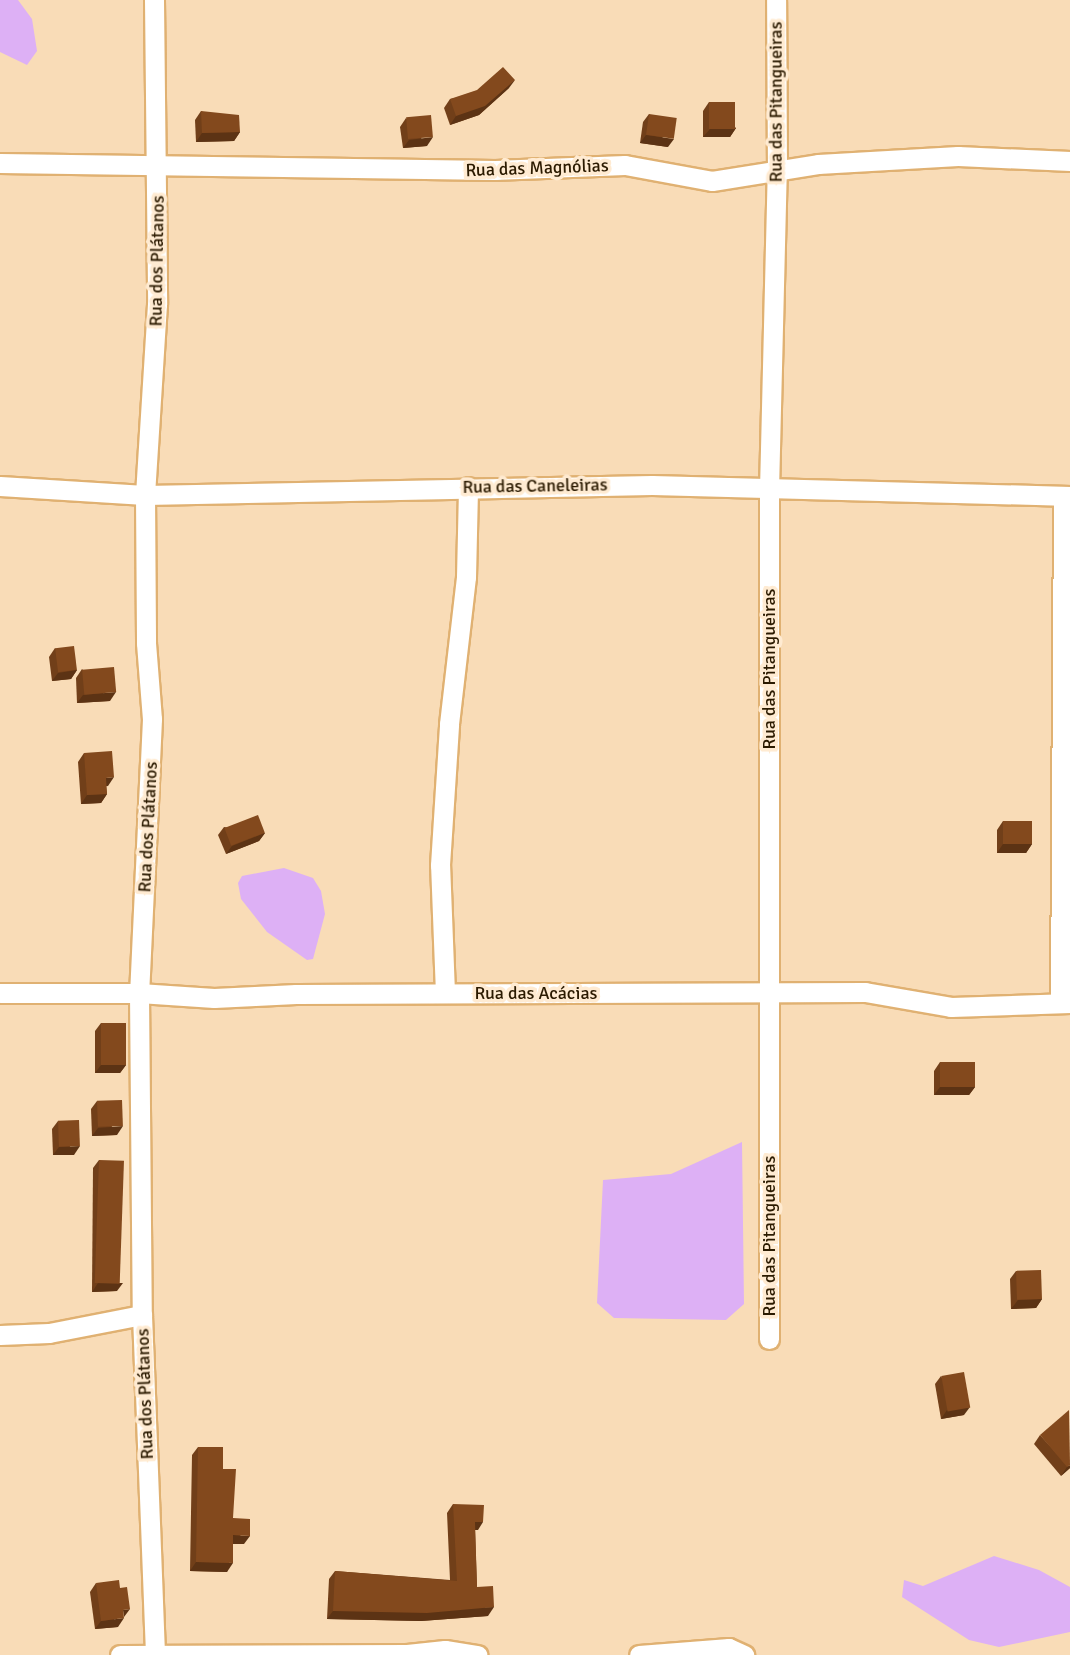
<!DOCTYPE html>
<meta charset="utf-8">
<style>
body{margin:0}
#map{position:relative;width:1070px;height:1655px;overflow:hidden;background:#f9dcb7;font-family:Signika,sans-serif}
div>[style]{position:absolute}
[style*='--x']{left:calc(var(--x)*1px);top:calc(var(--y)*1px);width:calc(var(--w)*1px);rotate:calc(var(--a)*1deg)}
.water>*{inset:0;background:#ddb0f5}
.roads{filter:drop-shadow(2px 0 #e0b172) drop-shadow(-2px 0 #e0b172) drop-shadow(0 2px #e0b172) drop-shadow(0 -2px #e0b172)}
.street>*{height:19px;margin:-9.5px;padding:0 9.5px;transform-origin:9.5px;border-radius:9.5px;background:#fff}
.wall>*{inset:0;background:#713f19}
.shaded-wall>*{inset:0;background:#5c3314}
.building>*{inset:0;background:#83491d;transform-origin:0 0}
span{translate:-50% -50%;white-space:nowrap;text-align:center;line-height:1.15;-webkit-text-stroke:7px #ffebd2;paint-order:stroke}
.street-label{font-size:18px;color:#2b1a00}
</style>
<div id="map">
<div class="water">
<div style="clip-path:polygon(0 0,18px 0,32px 19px,37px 51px,27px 65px,0 52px)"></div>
<div style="clip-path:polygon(284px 868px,313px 878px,321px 891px,325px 914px,313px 959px,307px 960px,267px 932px,241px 899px,238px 883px,242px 876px)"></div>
<div style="clip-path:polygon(742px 1142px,744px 1304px,726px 1320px,614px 1318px,597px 1303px,603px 1180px,671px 1174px)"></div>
<div style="clip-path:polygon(994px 1556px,1039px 1570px,1070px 1587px,1070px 1632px,999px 1647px,969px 1640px,902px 1597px,904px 1580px,923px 1586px)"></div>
</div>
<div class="roads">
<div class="street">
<div style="--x:154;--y:0;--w:304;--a:89.4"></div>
<div style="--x:157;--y:304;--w:191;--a:93.6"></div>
<div style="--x:145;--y:495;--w:148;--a:89.6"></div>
<div style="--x:146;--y:643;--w:76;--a:85.5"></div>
<div style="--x:152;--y:719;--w:274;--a:92.7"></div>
<div style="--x:139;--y:993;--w:322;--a:89.5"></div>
<div style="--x:142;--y:1315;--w:340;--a:87.8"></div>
<div style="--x:0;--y:163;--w:495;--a:0.8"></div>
<div style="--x:495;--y:170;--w:130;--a:-2.2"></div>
<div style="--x:625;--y:165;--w:88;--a:10.4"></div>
<div style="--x:712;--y:181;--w:107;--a:-9.1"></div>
<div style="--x:818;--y:164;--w:140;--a:-3.3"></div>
<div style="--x:958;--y:156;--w:112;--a:2.6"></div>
<div style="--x:0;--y:486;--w:145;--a:3.6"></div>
<div style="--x:145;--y:495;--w:507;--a:-1.13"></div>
<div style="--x:652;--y:485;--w:418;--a:1.5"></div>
<div style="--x:0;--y:993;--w:139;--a:0"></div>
<div style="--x:139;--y:993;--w:75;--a:3.8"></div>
<div style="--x:214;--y:998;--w:82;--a:-2.8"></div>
<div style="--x:296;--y:994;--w:569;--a:-0.2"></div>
<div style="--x:865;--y:992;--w:87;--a:9.9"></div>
<div style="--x:951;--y:1007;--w:119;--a:-1.9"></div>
<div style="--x:445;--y:993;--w:128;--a:-92.2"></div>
<div style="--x:440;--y:865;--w:141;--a:-86.3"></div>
<div style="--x:449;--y:724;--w:148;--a:-83.4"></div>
<div style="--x:466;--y:577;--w:90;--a:-88.7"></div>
<div style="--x:1060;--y:1003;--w:507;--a:-89.66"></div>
<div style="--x:0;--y:1335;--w:49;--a:-2.3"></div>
<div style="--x:49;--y:1333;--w:95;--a:-11"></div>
<div style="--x:769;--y:1339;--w:849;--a:-90"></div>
<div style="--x:769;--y:490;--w:318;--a:-88.6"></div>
<div style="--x:777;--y:172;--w:172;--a:-90.3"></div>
<div style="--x:120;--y:1655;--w:287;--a:-0.2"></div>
<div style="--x:407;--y:1654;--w:38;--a:-6"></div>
<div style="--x:445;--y:1650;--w:33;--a:9"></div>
<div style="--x:639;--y:1655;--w:90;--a:-4.4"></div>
<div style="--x:729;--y:1648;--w:17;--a:25"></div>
</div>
</div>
<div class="wall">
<div style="clip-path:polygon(509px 88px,479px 115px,450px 125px,444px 108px,450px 99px)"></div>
<div style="clip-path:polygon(709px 102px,736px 128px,730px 137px,703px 137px,703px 111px)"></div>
<div style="clip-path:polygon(201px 111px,240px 132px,234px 141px,196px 142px,195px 120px)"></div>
<div style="clip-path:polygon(649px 114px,668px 147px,640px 143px,643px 122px)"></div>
<div style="clip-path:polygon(406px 118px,427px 146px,403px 148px,400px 127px)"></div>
<div style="clip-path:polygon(55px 648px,77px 670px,71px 679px,52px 681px,49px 657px)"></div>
<div style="clip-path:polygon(82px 669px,110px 701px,77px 703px,76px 678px)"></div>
<div style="clip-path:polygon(84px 753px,108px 786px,106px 786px,107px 794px,101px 803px,81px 804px,78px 762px)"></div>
<div style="clip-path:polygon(1003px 821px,1032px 844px,1026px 853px,997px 853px,997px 830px)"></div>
<div style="clip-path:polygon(224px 827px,265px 833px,259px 841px,226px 854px,218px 835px)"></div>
<div style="clip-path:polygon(101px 1023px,126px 1065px,120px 1073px,95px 1073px,95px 1031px)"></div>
<div style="clip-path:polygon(940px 1062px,975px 1087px,969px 1095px,934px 1095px,934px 1071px)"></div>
<div style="clip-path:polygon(97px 1101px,117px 1135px,92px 1136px,91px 1109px)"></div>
<div style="clip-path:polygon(58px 1121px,74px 1155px,53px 1155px,52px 1129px)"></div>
<div style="clip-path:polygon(99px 1160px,117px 1291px,92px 1292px,93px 1168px)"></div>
<div style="clip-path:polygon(1016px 1271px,1042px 1299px,1036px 1308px,1011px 1309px,1010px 1279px)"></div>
<div style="clip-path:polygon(941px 1376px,964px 1415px,941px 1419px,935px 1384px)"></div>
<div style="clip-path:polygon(1040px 1435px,1070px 1468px,1061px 1476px,1034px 1444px)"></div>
<div style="clip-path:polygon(198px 1447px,223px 1469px,233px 1518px,244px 1544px,233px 1544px,227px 1572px,190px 1571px,192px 1455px)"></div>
<div style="clip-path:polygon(453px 1504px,478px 1530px,475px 1530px,477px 1587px,488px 1616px,421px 1621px,327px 1619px,329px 1579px,335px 1571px,450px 1580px,447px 1513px)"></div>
<div style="clip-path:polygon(96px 1583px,118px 1627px,95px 1629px,90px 1592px)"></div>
</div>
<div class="shaded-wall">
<div style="clip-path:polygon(515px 80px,509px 88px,479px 115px,450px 125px,456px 116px)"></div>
<div style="clip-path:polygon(736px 128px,730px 137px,703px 137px,710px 129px)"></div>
<div style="clip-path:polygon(240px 132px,234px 141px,196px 142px,202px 133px)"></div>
<div style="clip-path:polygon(646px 135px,674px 139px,668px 147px,640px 143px)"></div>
<div style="clip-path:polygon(433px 137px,427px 146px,403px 148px,409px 140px)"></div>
<div style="clip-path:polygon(77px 670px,71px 679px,52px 681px,58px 673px)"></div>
<div style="clip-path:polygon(116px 692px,110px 701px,77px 703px,83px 695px)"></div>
<div style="clip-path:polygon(114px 777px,108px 786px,100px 787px,106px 778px)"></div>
<div style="clip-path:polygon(107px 794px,101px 803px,81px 804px,87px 795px)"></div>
<div style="clip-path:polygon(265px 833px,259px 841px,226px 854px,232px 846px)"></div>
<div style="clip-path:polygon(1003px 844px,1032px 844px,1026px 853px,997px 853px)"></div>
<div style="clip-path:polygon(101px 1065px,126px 1065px,120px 1073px,95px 1073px)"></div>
<div style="clip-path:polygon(940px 1087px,975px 1087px,969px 1095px,934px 1095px)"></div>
<div style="clip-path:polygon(123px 1126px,117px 1135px,92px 1136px,98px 1128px)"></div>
<div style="clip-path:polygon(80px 1146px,74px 1155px,53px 1155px,59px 1147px)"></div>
<div style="clip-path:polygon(98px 1283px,123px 1283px,117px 1291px,92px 1292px)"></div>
<div style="clip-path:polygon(1042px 1299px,1036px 1308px,1011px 1309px,1018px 1300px)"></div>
<div style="clip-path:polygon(970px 1407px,964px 1415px,941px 1419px,947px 1410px)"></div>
<div style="clip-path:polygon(1070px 1465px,1070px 1468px,1061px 1476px,1067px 1467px)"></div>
<div style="clip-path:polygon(475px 1522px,483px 1522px,478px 1530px,469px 1530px)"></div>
<div style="clip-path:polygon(233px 1535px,250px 1536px,244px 1544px,227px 1544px)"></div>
<div style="clip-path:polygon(196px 1562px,233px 1563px,227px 1572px,190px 1571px)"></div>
<div style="clip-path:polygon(494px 1607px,488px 1616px,421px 1621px,327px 1619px,333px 1611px)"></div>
<div style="clip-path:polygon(130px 1609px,124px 1617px,123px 1610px)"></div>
<div style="clip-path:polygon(124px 1618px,118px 1627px,95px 1629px,101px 1621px)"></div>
</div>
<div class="building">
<div style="clip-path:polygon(503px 67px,515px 80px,485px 106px,456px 116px,450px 99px,477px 90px)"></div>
<div style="left:709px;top:102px;width:26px;height:27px"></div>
<div style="clip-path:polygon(201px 111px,239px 115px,240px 132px,202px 133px)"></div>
<div style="left:649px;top:114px;width:28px;height:21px;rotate:8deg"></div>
<div style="left:431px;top:115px;width:22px;height:25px;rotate:85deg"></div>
<div style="left:74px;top:646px;width:24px;height:19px;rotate:83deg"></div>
<div style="left:114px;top:667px;width:25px;height:32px;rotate:85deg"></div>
<div style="clip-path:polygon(112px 751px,114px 777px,106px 778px,107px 794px,87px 795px,84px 753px)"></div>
<div style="left:258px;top:815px;width:19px;height:36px;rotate:69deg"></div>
<div style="left:1003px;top:821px;width:29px;height:23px"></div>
<div style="left:101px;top:1023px;width:25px;height:42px"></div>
<div style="left:940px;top:1062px;width:35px;height:25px"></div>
<div style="left:122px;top:1100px;width:26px;height:25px;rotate:88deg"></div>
<div style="left:79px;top:1120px;width:26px;height:21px;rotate:88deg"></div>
<div style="left:99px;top:1160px;width:25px;height:123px;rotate:2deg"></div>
<div style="left:1041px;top:1270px;width:29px;height:25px;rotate:88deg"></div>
<div style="left:964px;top:1372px;width:36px;height:23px;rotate:80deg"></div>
<div style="clip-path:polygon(1069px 1410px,1070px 1465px,1067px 1467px,1040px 1435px)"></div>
<div style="clip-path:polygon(198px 1447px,223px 1447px,223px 1469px,236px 1469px,233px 1518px,250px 1519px,250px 1536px,233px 1535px,233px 1563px,196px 1562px)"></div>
<div style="clip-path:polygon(453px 1504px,484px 1505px,483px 1522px,475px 1522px,477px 1587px,493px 1586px,494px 1607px,427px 1613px,333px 1611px,335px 1571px,457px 1581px)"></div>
<div style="clip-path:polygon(119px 1580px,120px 1588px,127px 1587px,130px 1609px,123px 1610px,124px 1618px,101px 1621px,96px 1583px)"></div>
</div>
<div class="street-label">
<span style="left:776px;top:102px;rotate:-90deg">Rua das Pitangueiras</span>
<span style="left:537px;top:168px;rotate:-2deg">Rua das Magnólias</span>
<span style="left:157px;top:261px;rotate:-89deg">Rua dos Plátanos</span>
<span style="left:535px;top:486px;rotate:-1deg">Rua das Caneleiras</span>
<span style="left:769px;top:669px;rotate:-90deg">Rua das Pitangueiras</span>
<span style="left:148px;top:827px;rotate:-87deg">Rua dos Plátanos</span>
<span style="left:536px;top:993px">Rua das Acácias</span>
<span style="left:769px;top:1236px;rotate:-90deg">Rua das Pitangueiras</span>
<span style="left:145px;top:1394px;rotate:-92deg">Rua dos Plátanos</span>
</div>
</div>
